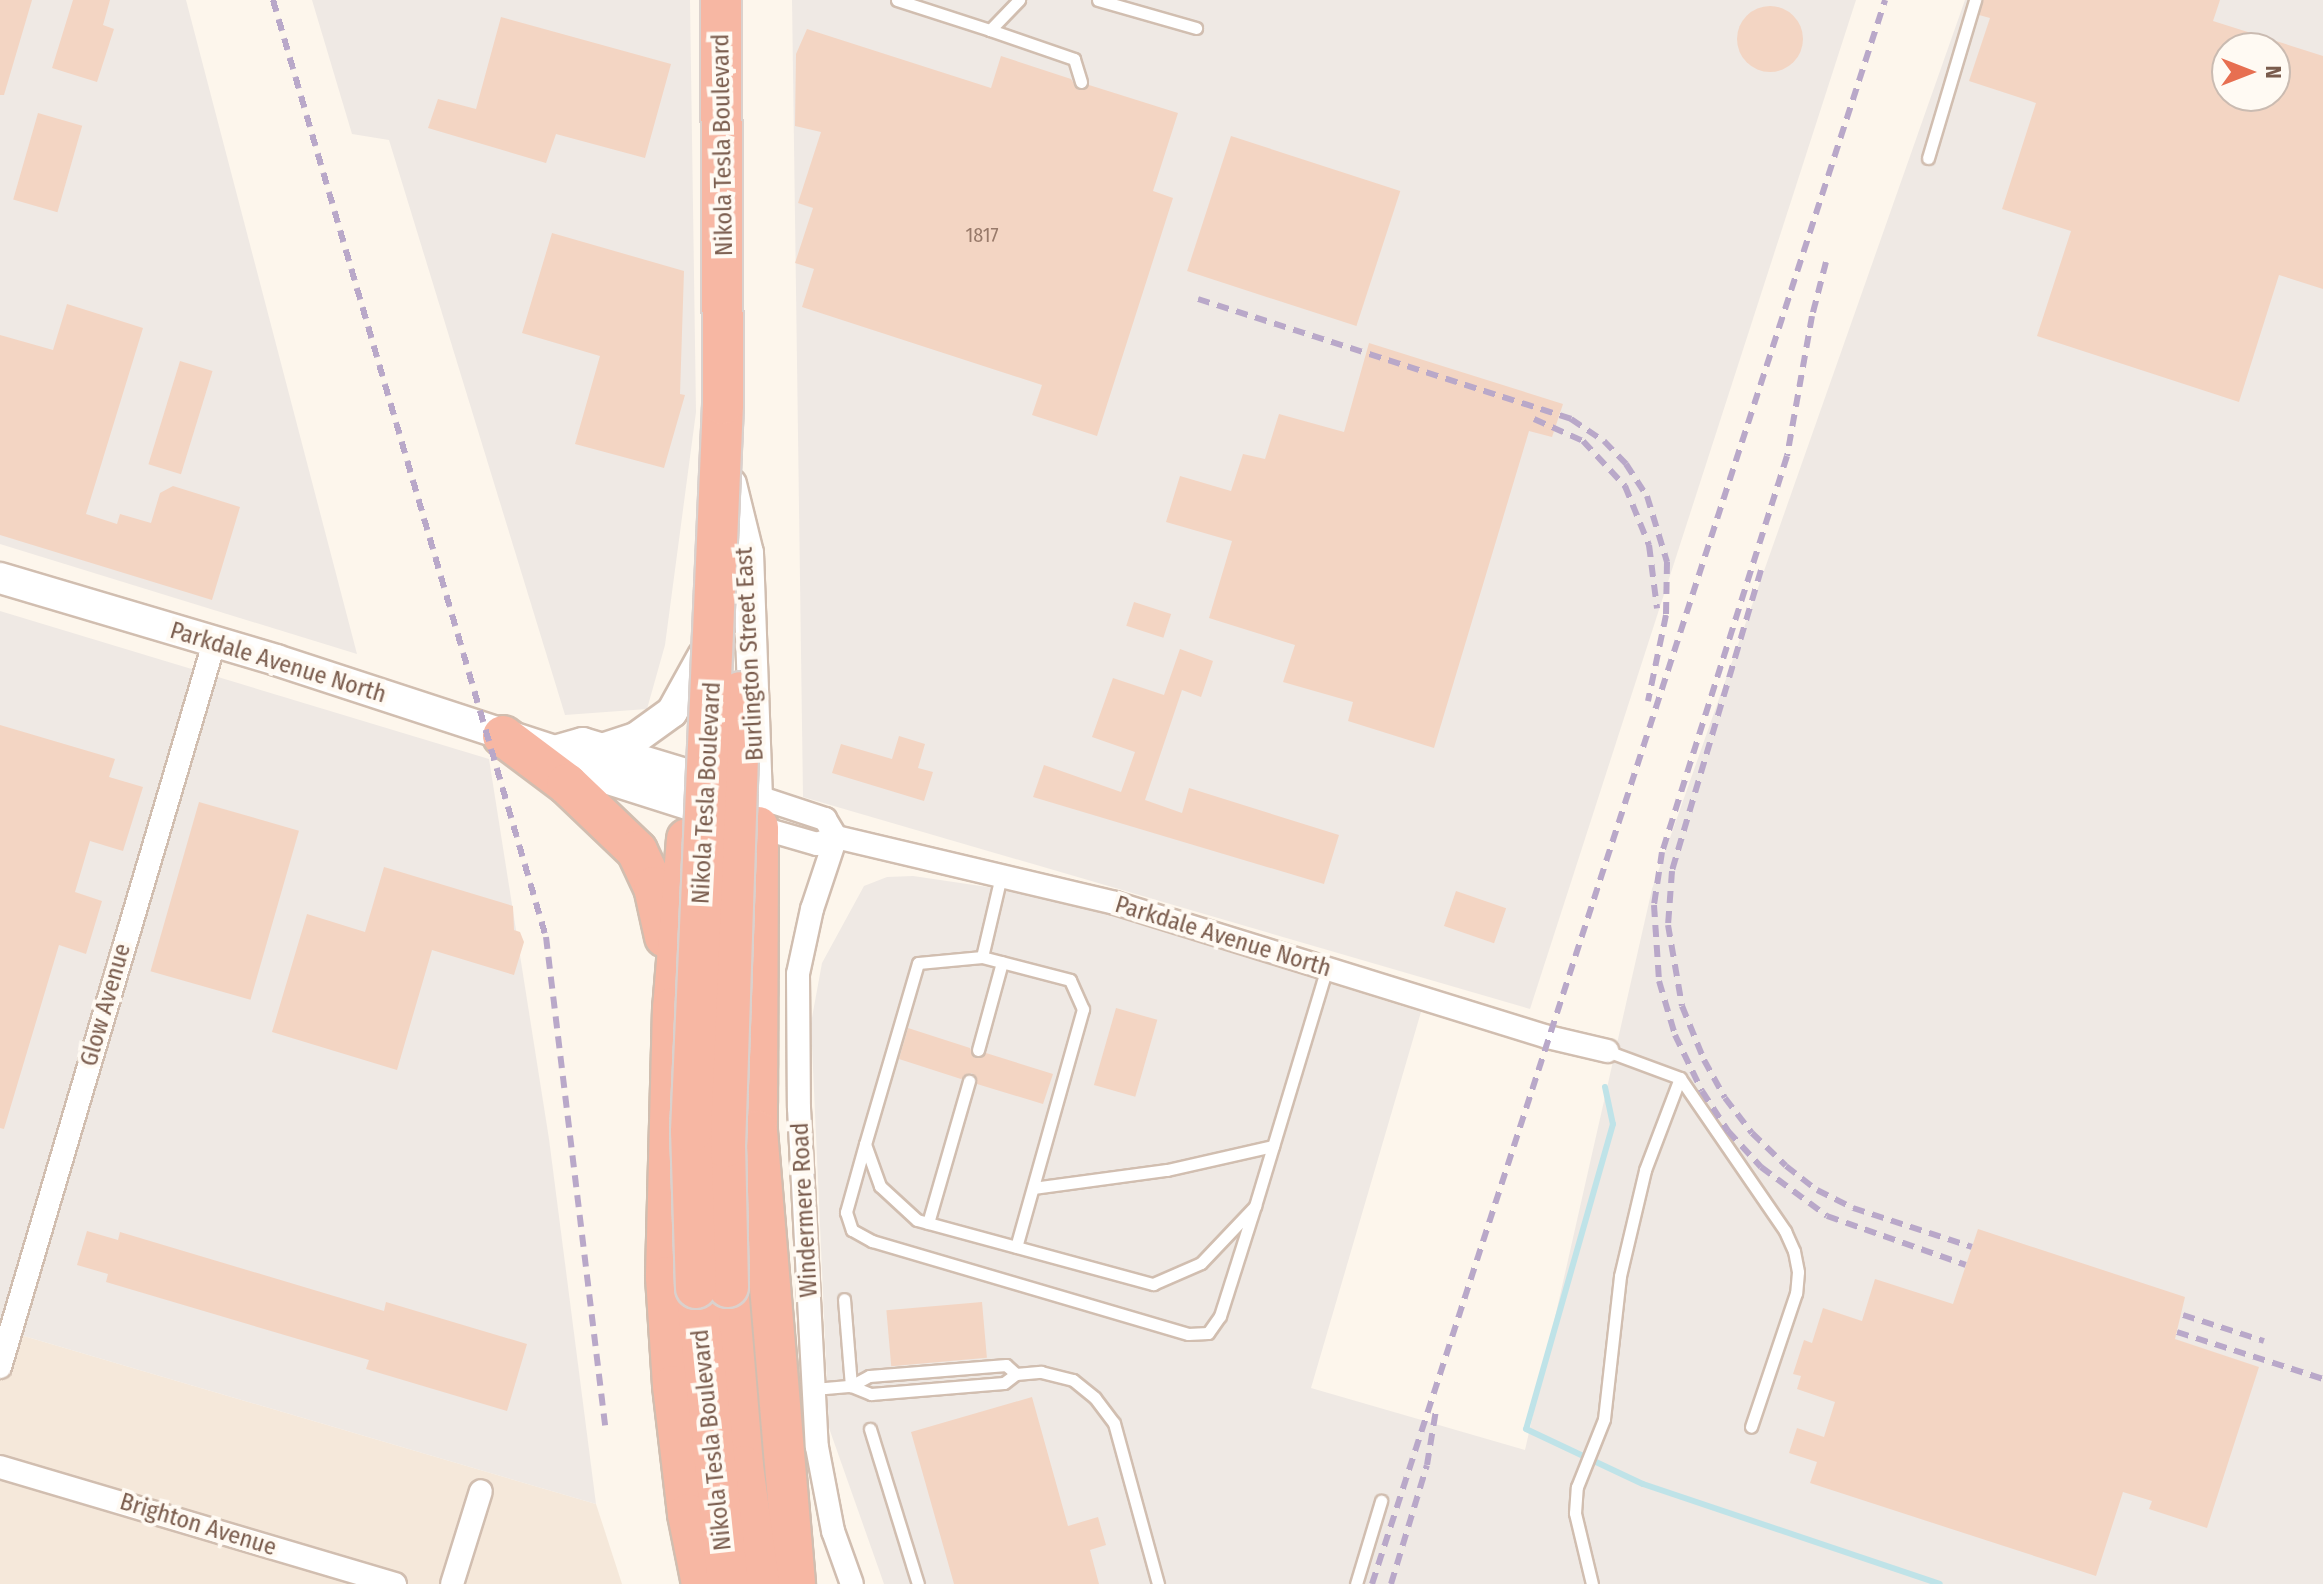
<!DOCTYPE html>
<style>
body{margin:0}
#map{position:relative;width:2323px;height:1584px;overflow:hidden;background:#fdf6ec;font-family:"Fira Sans Condensed",sans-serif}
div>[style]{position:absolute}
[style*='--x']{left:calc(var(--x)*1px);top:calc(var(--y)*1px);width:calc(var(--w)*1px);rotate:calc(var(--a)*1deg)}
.residential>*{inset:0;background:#f5e8da}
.industrial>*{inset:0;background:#efe9e4}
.stream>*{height:6px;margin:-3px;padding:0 3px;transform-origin:3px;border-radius:3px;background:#bfe3e8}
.building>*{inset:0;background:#f3d5c3;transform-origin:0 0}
.round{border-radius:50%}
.roads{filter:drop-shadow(2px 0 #d1beb0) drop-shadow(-2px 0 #d1beb0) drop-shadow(0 2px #d1beb0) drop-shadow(0 -2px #d1beb0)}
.lane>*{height:11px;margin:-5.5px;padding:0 5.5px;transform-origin:5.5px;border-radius:5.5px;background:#fff}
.street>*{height:22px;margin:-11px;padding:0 11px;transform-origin:11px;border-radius:11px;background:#fff}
.secondary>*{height:30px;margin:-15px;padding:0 15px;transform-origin:15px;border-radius:15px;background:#fff}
.highway>*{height:40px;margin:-20px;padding:0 20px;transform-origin:20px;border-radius:20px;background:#f7b7a3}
.rail>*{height:6px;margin-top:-3px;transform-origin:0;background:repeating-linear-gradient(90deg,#b9a8c9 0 12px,transparent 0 20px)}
.bridges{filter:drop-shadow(2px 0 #dad1cd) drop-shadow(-2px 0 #dad1cd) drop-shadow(0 2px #dad1cd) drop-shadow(0 -2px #dad1cd)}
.highway-bridge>*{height:40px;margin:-20px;padding:0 20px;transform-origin:20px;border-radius:20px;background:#f7b7a3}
span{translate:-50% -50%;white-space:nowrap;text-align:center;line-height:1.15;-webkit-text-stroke:8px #fffaf3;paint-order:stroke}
.number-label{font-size:20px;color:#987a6a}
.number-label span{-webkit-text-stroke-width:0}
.street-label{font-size:24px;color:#7a5c4d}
.north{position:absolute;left:2211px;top:32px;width:80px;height:80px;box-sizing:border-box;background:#fffaf3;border:2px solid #cabbb1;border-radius:50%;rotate:90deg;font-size:22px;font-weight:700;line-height:32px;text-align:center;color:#7a5c4d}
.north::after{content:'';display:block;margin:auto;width:28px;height:36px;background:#e76f51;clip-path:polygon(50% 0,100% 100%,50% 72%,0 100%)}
</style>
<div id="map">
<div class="residential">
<div style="clip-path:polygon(0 1329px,596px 1504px,622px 1584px,0 1584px)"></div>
</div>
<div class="industrial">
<div style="clip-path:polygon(0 0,186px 0,357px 654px,0 544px)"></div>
<div style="clip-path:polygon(312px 0,690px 0,696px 412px,665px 645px,647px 709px,565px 715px,389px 140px,352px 134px)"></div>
<div style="clip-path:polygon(792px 0,1856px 0,1530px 1009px,803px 797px)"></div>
<div style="clip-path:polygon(evenodd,1965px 0,2323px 0,2323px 1584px,884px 1584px,829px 1428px,811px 1023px,822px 963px,864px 886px,887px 877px,913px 876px,1049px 896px,1421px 1012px,1311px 1388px,1525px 1450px,1652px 889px,1965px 0,2227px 48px,2275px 48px,2275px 96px,2227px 96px,2227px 48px)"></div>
<div style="clip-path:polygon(0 611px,489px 759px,549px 1139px,596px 1504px,0 1329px)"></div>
</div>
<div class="stream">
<div style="--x:1605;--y:1087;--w:38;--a:78"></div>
<div style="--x:1613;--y:1124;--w:317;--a:105.9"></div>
<div style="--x:1526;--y:1429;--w:129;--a:25.2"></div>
<div style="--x:1643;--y:1484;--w:313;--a:18.6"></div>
</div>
<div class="building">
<div style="clip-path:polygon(0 0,32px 0,4px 95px,0 95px)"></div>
<div style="clip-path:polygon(73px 0,110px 0,103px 25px,114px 29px,97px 82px,52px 68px)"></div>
<div style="clip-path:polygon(evenodd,1983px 0,2220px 0,2213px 21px,2323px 56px,2323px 289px,2279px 275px,2239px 402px,2037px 336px,2071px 231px,2002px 209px,2036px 103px,1969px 81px,1990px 18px,1979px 15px,1983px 0,2227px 48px,2275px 48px,2275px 96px,2227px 96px,2227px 48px)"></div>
<div class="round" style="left:1737px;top:6px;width:66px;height:66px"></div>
<div style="clip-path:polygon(501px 17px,671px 64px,645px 158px,556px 134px,546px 163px,428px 128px,438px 99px,476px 109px)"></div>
<div style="clip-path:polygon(807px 29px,991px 88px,1001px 56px,1071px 79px,1078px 90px,1089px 85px,1178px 113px,1153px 191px,1173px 198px,1097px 436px,1032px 415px,1042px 385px,802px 307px,814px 269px,795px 263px,813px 208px,798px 203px,821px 132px,795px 126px,796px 54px)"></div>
<div style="left:38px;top:113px;width:46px;height:90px;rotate:16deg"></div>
<div style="left:1231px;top:136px;width:178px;height:142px;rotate:18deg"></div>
<div style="clip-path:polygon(552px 233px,684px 271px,680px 394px,685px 395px,664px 468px,575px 444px,600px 356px,522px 333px)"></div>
<div style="clip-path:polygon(67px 304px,143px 328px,86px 514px,117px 524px,120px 514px,151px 523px,160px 493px,173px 486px,240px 507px,212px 600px,0 535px,0 335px,53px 350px)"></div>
<div style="clip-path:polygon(1369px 343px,1563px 404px,1552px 437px,1529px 431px,1434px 748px,1348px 721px,1353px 702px,1283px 682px,1295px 645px,1209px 618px,1232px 541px,1166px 522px,1180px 476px,1231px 491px,1243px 454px,1265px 459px,1279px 414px,1344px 432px)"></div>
<div style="left:180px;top:361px;width:34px;height:108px;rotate:17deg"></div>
<div style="left:1134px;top:602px;width:39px;height:25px;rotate:18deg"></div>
<div style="clip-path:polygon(1180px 649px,1213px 661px,1201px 697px,1182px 690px,1145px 800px,1182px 813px,1189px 788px,1339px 835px,1324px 884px,1033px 797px,1044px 765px,1121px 792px,1135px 752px,1092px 737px,1113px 678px,1164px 695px)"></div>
<div style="clip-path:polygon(0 725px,115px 759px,109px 777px,143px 787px,123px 851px,90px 841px,75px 892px,102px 901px,86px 954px,59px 945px,4px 1129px,0 1128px)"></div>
<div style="clip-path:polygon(899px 736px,925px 744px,918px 768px,933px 772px,924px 801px,832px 773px,841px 744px,892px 759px)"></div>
<div style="left:199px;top:802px;width:104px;height:176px;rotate:16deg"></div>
<div style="clip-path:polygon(384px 867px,513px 906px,514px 930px,520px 932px,524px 942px,514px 975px,432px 950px,397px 1070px,272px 1032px,307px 914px,365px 932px)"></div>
<div style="left:1456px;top:891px;width:53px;height:37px;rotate:19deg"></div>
<div style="left:1116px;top:1008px;width:43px;height:80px;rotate:16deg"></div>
<div style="clip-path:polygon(908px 1028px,970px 1048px,975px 1058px,986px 1053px,1053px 1074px,1043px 1104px,977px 1084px,972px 1073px,961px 1079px,899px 1059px)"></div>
<div style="clip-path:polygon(1978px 1229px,2185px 1297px,2175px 1339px,2259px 1367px,2207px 1528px,2149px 1509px,2152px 1501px,2123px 1492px,2096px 1576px,1810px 1483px,1817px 1462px,1789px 1453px,1797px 1428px,1824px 1437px,1835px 1402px,1797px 1389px,1801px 1376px,1793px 1374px,1804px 1340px,1812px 1343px,1823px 1308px,1862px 1321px,1875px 1279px,1953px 1304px)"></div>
<div style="clip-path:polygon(87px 1231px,118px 1240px,120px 1232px,384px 1311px,386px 1302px,527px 1344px,507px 1411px,366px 1369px,369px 1360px,106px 1282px,108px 1274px,77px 1265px)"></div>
<div style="left:982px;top:1302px;width:56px;height:96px;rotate:85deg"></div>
<div style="clip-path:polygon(1032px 1397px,1068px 1526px,1098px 1517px,1106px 1545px,1090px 1550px,1099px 1584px,954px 1584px,911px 1432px)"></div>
</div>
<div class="roads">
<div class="lane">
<div style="--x:897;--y:0;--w:98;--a:17.9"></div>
<div style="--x:990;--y:30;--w:42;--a:-46"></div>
<div style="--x:1098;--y:0;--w:102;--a:15.9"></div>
<div style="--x:990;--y:30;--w:89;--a:19"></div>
<div style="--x:1074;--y:59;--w:24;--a:73"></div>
<div style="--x:1928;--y:158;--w:165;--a:-73.4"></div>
<div style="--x:1001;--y:876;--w:83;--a:103.2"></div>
<div style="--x:982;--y:957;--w:64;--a:174.6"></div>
<div style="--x:918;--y:963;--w:189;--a:106.3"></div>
<div style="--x:865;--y:1144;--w:45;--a:70.3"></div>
<div style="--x:880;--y:1186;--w:50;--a:42.6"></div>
<div style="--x:917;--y:1220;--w:245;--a:15.2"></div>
<div style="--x:1153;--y:1284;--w:52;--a:-23.6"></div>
<div style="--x:1201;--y:1263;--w:79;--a:-46.5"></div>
<div style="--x:1255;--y:1206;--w:249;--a:-73.2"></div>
<div style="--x:982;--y:957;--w:91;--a:14.6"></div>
<div style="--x:1070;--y:980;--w:32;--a:66"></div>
<div style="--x:1083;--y:1009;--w:247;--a:105.7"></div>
<div style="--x:978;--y:1050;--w:91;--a:-74.7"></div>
<div style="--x:1607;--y:1051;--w:78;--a:20.3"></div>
<div style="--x:1680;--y:1078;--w:186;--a:55.5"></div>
<div style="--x:1785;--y:1231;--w:22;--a:66"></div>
<div style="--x:1794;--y:1251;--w:21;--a:79"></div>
<div style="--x:1798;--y:1272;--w:21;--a:95"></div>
<div style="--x:1796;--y:1293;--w:141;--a:108.6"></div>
<div style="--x:865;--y:1144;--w:71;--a:105.6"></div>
<div style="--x:846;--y:1212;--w:19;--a:72"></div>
<div style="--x:852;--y:1230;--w:23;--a:29"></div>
<div style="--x:872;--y:1241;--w:329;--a:16.4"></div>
<div style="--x:1188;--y:1334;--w:20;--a:-3"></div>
<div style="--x:1208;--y:1333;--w:21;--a:-55"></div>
<div style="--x:1220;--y:1316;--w:112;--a:-72.4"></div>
<div style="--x:1033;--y:1188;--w:135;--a:-7.7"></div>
<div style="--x:1167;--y:1170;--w:109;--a:-12.8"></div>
<div style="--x:928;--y:1223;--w:148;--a:-73.9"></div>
<div style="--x:1016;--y:1374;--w:13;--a:-138"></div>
<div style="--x:1006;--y:1365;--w:137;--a:175.4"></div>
<div style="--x:869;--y:1376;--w:21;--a:151"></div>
<div style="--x:851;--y:1386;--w:22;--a:22"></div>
<div style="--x:871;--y:1394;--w:133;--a:-4.7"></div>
<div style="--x:1004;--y:1383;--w:15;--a:-37"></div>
<div style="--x:1016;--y:1374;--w:25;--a:-5"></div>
<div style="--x:1041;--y:1372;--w:33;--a:14"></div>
<div style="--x:1073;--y:1380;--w:28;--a:39"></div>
<div style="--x:1095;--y:1398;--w:31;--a:53"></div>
<div style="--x:1114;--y:1423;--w:167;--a:74.7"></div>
<div style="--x:814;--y:1389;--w:37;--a:-5"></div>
<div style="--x:851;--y:1386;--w:87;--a:-94.6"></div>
<div style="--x:870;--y:1429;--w:162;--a:72.8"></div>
<div style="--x:1356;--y:1584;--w:87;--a:-73.2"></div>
<div style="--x:1592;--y:1584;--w:73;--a:-103.5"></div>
<div style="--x:1575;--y:1513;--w:26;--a:-86"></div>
<div style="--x:1577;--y:1487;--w:73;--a:-68.3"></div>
<div style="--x:1604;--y:1419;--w:144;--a:-83.6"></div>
<div style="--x:1620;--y:1276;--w:109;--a:-76.7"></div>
<div style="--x:1645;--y:1170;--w:98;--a:-69.2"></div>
</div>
<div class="street">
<div style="--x:758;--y:797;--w:71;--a:18.2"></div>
<div style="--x:825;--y:819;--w:21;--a:59"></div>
<div style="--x:758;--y:827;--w:61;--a:16.1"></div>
<div style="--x:817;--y:844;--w:20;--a:-20"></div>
<div style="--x:836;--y:837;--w:287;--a:13.3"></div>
<div style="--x:1115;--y:903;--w:453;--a:17.2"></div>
<div style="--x:1548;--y:1037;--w:61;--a:13.3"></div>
<div style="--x:836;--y:837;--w:76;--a:108.4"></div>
<div style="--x:812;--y:909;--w:66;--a:102.2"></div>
<div style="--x:798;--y:974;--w:134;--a:89.6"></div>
<div style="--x:799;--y:1108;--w:339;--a:87"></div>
<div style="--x:817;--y:1447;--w:86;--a:79.2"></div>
<div style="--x:833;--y:1531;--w:56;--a:70.3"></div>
<div style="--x:0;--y:1367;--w:755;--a:-73.53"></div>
<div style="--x:0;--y:1467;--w:412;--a:16.5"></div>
<div style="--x:452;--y:1584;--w:97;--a:-72.7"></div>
</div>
<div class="secondary">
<div style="--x:731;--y:484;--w:71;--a:76.2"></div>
<div style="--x:748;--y:553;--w:274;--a:87.9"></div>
<div style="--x:0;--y:578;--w:288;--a:16.5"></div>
<div style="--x:276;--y:660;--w:293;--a:18.1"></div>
<div style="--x:555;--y:751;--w:28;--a:39"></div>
<div style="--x:577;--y:769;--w:152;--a:17.6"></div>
<div style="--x:602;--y:749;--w:36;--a:-18"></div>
<div style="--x:636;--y:738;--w:44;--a:-35.8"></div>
<div style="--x:672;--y:712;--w:64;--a:-61"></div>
<div style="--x:555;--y:751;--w:29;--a:-16"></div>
<div style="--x:583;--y:743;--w:148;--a:16.8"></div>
</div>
<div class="highway">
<div style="--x:503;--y:736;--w:80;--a:36.9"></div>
<div style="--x:567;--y:784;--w:97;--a:43.7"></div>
<div style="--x:637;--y:851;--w:40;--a:65"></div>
<div style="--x:654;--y:887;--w:51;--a:77.6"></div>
<div style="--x:758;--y:827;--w:304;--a:90.2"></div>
<div style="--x:757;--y:1131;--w:455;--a:85.2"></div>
<div style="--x:687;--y:839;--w:170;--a:94.7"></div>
<div style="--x:673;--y:1008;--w:269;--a:91.5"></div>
<div style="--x:666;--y:1277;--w:109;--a:86.3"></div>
<div style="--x:673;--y:1386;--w:129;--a:83.3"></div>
<div style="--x:688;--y:1514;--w:71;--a:78.7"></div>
<div style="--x:728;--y:1287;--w:180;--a:85.2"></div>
<div style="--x:743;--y:1466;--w:119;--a:82.3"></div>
<div style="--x:696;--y:1288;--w:298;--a:83.8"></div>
</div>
</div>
<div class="rail">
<div style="--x:273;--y:0;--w:976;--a:73.76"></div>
<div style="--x:546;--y:937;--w:492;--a:83.1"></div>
<div style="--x:1826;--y:262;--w:56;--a:104.5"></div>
<div style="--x:1812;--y:316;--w:142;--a:100.1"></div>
<div style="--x:1787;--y:456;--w:415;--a:107.5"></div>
<div style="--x:1662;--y:852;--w:54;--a:98.6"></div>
<div style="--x:1654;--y:905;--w:76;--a:86.2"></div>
<div style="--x:1659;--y:981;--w:56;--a:73.5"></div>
<div style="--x:1675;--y:1035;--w:62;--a:64.3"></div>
<div style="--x:1702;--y:1091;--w:48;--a:57"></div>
<div style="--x:1728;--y:1131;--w:49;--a:47.5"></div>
<div style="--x:1761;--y:1167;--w:82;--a:36.6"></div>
<div style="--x:1827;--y:1216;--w:147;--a:19.4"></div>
<div style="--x:1198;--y:299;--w:392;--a:17.8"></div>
<div style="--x:1571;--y:419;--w:40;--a:34"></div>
<div style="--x:1604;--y:441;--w:32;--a:46"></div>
<div style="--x:1626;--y:464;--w:38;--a:57"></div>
<div style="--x:1647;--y:496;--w:69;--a:73.1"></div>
<div style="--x:1667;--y:562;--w:53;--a:91.1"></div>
<div style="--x:1666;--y:615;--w:88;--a:101.8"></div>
<div style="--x:1534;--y:419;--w:54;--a:24.2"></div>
<div style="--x:1583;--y:441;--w:62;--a:47"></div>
<div style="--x:1625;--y:486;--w:64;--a:67.9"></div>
<div style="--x:1649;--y:545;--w:64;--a:82.8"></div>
<div style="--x:1761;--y:570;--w:314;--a:106.5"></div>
<div style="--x:1672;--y:871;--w:54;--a:94.2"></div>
<div style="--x:1668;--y:925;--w:82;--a:80.2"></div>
<div style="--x:1682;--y:1006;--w:58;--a:67.8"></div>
<div style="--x:1704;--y:1060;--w:43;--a:61.1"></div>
<div style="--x:1725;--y:1098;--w:44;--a:52.4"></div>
<div style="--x:1752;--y:1133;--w:47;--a:44.1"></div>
<div style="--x:1786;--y:1166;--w:39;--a:38"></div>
<div style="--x:1817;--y:1190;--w:40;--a:26.6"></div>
<div style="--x:1853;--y:1208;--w:125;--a:18.1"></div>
<div style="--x:2183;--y:1315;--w:85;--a:17.8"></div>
<div style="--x:2177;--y:1332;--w:153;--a:17.8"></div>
<div style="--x:1372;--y:1584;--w:1665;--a:-72.05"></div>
<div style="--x:1391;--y:1584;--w:124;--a:-73.2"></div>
<div style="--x:1427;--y:1465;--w:56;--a:-80.7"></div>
</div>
<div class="bridges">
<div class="highway-bridge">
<div style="--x:728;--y:1287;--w:140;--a:-91.2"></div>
<div style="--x:725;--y:1147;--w:455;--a:-88.1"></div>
<div style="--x:696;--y:1288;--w:156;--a:-91.8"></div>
<div style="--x:691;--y:1132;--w:729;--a:-87.48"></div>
<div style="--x:723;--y:404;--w:404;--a:-90.3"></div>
</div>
</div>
<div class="number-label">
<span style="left:982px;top:235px">1817</span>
</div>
<div class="street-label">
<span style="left:723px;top:145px;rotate:-91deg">Nikola Tesla Boulevard</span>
<span style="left:750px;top:654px;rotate:-93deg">Burlington Street East</span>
<span style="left:278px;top:663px;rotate:17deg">Parkdale Avenue North</span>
<span style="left:707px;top:793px;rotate:-87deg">Nikola Tesla Boulevard</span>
<span style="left:1223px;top:937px;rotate:17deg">Parkdale Avenue North</span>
<span style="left:106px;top:1005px;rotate:-74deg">Glow Avenue</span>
<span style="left:805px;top:1210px;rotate:-93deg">Windermere Road</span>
<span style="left:712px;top:1440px;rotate:-96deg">Nikola Tesla Boulevard</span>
<span style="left:198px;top:1525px;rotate:17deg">Brighton Avenue</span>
</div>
<div class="north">N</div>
</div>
